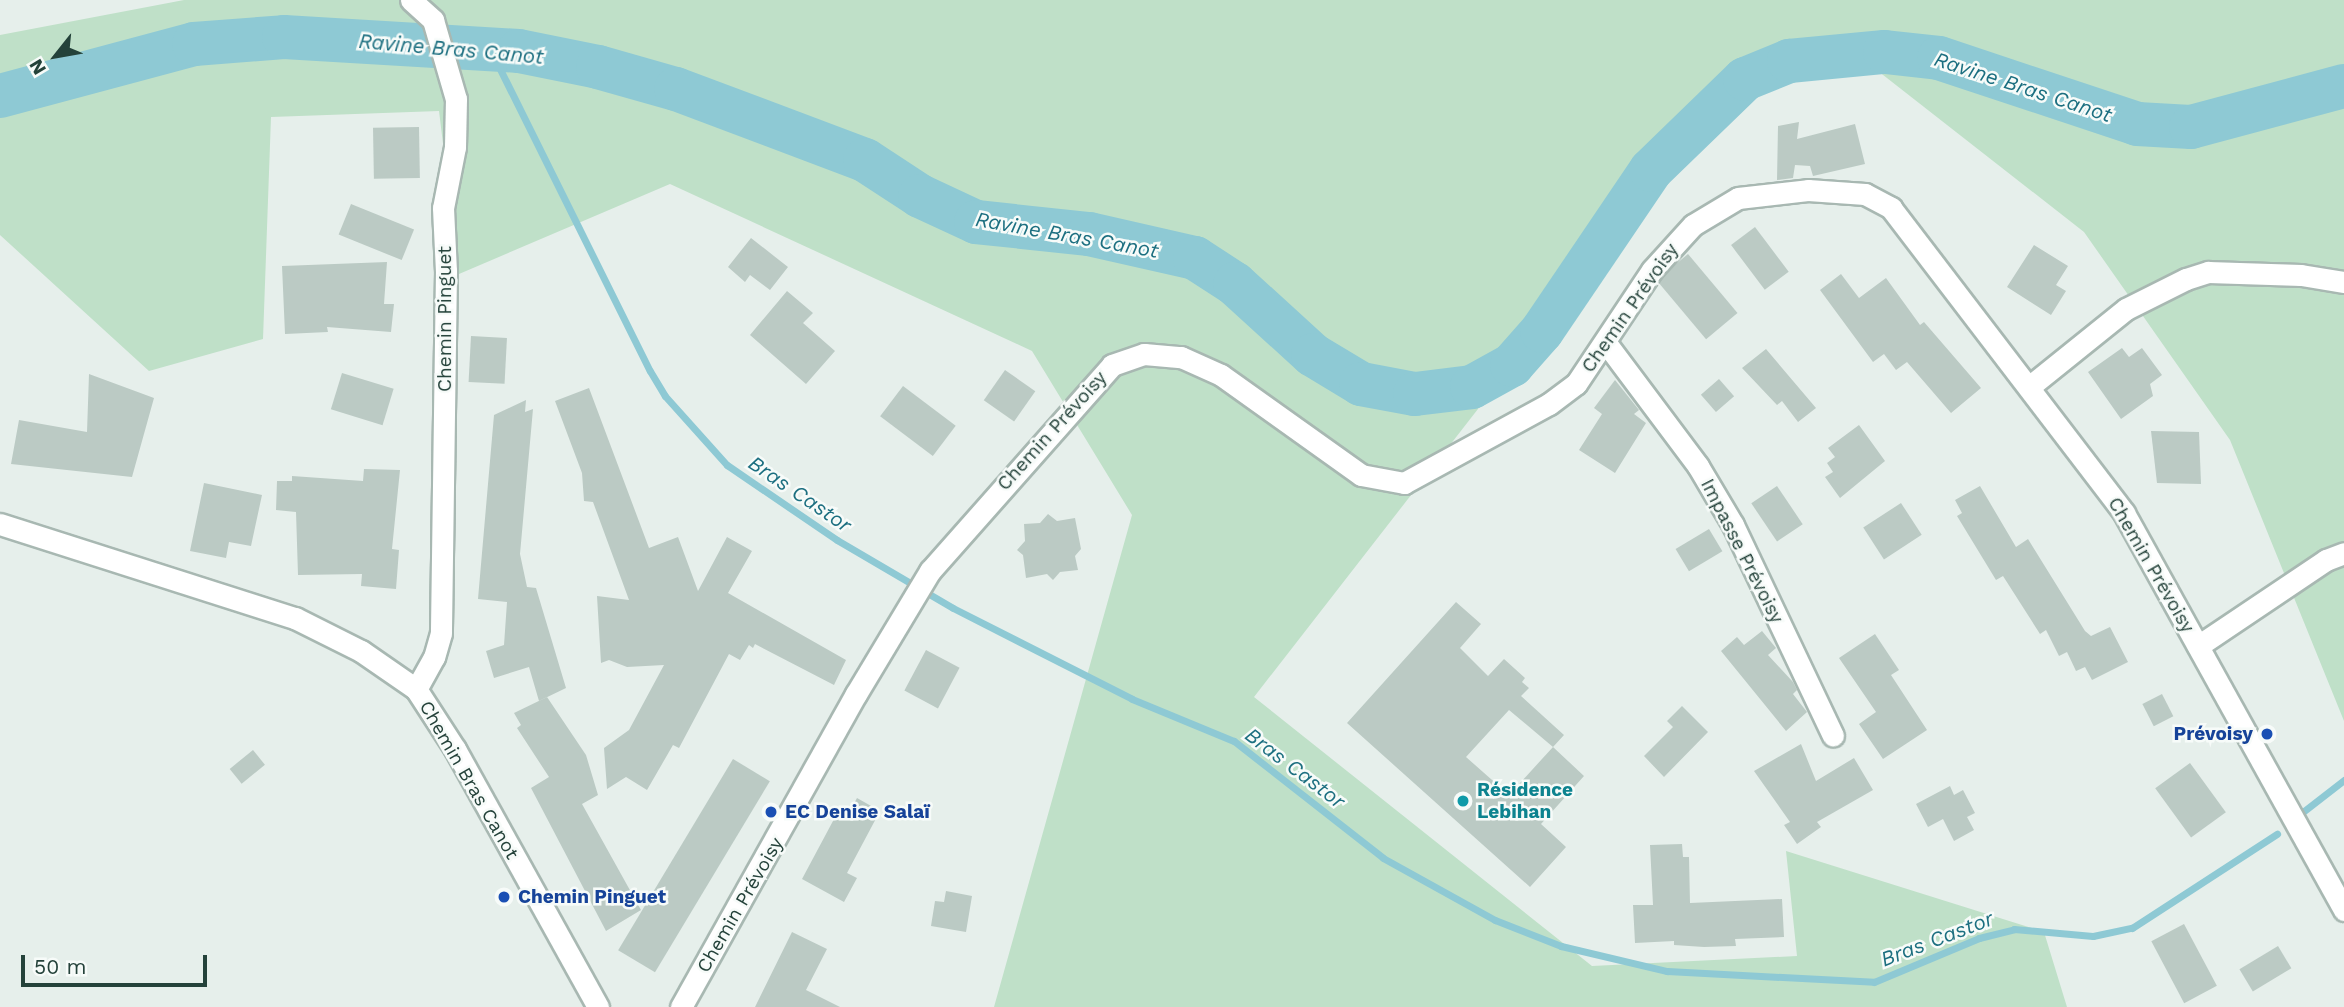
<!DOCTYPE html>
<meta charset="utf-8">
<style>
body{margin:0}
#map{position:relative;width:2344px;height:1007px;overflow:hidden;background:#e6efeb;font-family:"Work Sans",sans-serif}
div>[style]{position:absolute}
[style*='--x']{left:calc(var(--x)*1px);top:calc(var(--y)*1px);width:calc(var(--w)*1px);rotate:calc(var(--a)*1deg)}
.green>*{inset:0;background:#bfe0c8}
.stream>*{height:7px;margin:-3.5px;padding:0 3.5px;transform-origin:3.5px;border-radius:3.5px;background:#8ec9d4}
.river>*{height:44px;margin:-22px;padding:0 22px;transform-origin:22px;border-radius:22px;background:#8ec9d4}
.building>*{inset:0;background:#bbcac4;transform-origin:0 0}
.roads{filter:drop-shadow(2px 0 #a8b8b2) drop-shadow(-2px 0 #a8b8b2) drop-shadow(0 2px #a8b8b2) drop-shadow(0 -2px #a8b8b2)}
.street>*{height:21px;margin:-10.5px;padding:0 10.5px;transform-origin:10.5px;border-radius:10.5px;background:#fff}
.secondary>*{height:21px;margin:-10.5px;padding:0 10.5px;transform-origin:10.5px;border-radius:10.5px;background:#fff}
.dots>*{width:19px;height:19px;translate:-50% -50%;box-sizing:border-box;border:4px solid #f7fbf9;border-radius:50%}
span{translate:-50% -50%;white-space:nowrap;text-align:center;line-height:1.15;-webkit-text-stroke:5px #f7fbf9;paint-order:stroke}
.street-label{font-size:19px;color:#24423a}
.transit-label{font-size:19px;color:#164399;font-weight:700}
.right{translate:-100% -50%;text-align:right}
.left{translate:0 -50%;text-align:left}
.culture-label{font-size:19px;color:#0d838f;font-weight:700}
.water-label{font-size:21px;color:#1c6f80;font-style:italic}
.north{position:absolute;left:21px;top:21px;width:70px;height:70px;-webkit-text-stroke:5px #f7fbf9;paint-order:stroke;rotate:239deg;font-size:19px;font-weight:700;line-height:28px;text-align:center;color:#24423a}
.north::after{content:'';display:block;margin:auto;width:24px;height:32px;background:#24423a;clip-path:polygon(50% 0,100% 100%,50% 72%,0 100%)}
.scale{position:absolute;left:21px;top:955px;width:186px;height:32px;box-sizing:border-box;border:4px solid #24423a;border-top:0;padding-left:9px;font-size:21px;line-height:24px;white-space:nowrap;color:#24423a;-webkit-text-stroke:5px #f7fbf9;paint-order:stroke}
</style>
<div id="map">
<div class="green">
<div style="clip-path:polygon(184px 0,2344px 0,2344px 721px,2230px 440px,2084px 232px,1878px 71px,1777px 78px,1621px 225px,1254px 697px,1592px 966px,1797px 956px,1786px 851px,2044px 932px,2067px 1007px,994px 1007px,1132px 515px,1032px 351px,670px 184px,459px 274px,439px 111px,271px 117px,263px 339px,149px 371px,0 235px,0 35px)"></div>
</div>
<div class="stream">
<div style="--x:491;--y:51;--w:357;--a:63.6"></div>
<div style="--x:650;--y:371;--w:29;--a:59"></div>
<div style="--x:665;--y:396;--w:93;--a:48.1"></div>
<div style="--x:727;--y:465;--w:133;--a:34.3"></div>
<div style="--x:837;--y:540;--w:134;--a:30.4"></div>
<div style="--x:953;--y:608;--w:201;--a:26.9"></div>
<div style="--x:1132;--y:699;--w:110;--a:22.4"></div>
<div style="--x:1234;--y:741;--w:189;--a:38.1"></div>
<div style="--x:1383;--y:858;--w:128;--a:29"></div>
<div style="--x:1495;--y:920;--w:71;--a:21.5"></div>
<div style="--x:1561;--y:946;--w:109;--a:13.3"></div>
<div style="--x:1667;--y:971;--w:207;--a:3"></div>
<div style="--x:1874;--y:982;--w:114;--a:-22.7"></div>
<div style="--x:1979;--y:938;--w:36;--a:-14"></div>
<div style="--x:2014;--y:929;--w:79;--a:5.1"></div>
<div style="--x:2093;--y:936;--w:40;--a:-12"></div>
<div style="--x:2132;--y:928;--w:173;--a:-33"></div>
<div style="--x:2304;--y:811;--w:51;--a:-37.8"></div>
</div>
<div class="river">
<div style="--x:0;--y:96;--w:201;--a:-15"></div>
<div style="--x:194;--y:44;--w:90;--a:-4.4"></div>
<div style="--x:284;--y:37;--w:235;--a:3.4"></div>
<div style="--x:519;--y:51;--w:81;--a:11.4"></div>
<div style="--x:598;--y:67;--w:81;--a:15.8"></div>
<div style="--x:676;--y:89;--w:202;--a:20.6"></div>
<div style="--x:865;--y:160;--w:66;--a:33.2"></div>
<div style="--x:920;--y:196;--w:62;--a:24.9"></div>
<div style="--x:976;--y:222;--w:114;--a:6.1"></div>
<div style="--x:1089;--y:234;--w:109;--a:12.8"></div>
<div style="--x:1195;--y:258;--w:48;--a:33"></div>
<div style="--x:1235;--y:284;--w:105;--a:42.3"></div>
<div style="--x:1313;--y:355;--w:56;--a:31.1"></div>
<div style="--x:1361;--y:384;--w:55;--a:10.5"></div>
<div style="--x:1415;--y:394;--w:57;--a:-7"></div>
<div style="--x:1472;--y:387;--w:46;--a:-28.8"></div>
<div style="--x:1512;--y:365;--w:45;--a:-48.6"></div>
<div style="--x:1542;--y:331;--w:194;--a:-55.9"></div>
<div style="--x:1651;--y:170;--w:131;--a:-44.1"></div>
<div style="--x:1745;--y:79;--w:48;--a:-22.2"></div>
<div style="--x:1789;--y:61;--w:96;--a:-5.4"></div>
<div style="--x:1885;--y:52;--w:54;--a:6.3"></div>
<div style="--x:1939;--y:58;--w:209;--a:18.4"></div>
<div style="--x:2137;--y:124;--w:54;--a:3.2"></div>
<div style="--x:2191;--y:127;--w:158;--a:-15"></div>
</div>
<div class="building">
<div style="clip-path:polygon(1799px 122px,1797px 139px,1855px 124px,1865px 164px,1813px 176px,1810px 166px,1795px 165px,1793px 178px,1777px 180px,1778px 126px)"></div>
<div style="left:419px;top:127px;width:51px;height:46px;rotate:89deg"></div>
<div style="left:351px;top:204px;width:68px;height:33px;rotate:22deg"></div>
<div style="left:1755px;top:227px;width:56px;height:30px;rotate:53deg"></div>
<div style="clip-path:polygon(751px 238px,788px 267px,770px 290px,750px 275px,745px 282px,728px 267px)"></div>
<div style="clip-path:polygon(2034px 245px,2068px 266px,2056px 285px,2066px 291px,2051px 315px,2007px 287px)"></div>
<div style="left:1688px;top:254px;width:77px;height:41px;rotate:50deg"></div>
<div style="clip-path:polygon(387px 262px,384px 304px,394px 304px,391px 332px,327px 327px,328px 332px,285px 334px,282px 266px)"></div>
<div style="clip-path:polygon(1841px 274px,1859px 298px,1886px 278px,1920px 325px,1924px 322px,1981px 388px,1951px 413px,1907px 362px,1896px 370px,1884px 354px,1873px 362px,1820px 290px)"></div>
<div style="clip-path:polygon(787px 291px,813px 313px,803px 323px,835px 351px,806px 384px,750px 335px)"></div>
<div style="left:471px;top:336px;width:36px;height:46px;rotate:3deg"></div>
<div style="clip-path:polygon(2122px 348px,2129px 357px,2142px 348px,2162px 375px,2150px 384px,2153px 396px,2121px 419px,2088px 372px)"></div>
<div style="clip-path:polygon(1766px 349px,1816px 408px,1798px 422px,1782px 401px,1777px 405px,1742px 368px)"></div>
<div style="left:1005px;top:370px;width:37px;height:37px;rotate:35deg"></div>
<div style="left:342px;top:373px;width:54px;height:38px;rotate:17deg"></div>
<div style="clip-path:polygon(89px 374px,154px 398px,132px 477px,11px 464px,19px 420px,87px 432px)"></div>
<div style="left:1719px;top:379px;width:23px;height:24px;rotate:49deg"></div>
<div style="clip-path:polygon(1615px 380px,1639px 410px,1634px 414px,1646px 423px,1615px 473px,1579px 450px,1602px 414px,1594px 408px)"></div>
<div style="left:903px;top:386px;width:66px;height:38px;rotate:37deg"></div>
<div style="clip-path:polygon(589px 388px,649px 548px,678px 537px,698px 591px,727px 537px,752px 551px,728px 593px,846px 660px,834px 685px,755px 644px,753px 648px,749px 645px,740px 660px,729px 654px,679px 748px,673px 745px,647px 790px,626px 777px,607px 789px,604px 748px,629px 730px,664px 665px,627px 667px,609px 660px,601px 663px,597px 596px,629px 600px,593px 502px,584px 501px,582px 473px,555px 401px)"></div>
<div style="clip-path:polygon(526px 400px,525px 412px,533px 409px,520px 554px,527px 587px,536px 588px,566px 688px,539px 701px,529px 667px,494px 678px,486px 651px,504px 645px,507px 602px,478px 599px,494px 415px)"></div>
<div style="clip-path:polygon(1859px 425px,1885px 461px,1840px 498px,1825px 477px,1833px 472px,1827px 463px,1835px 457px,1828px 448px)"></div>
<div style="clip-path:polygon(2151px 431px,2199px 432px,2201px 484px,2157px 483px)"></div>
<div style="clip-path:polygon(364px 469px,400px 470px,392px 549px,399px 550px,396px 589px,361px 586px,362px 574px,298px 575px,296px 512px,276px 510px,277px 481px,292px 481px,292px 476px,363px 481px)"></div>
<div style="clip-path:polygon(204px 483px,262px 495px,251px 546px,229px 542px,226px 558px,190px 551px)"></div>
<div style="left:1777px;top:486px;width:46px;height:31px;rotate:56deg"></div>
<div style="clip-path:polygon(1980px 486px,2016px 547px,2028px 539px,2085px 631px,2091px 636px,2110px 627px,2128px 662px,2092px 680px,2085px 667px,2076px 671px,2067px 652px,2059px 656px,2046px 630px,2040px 634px,2003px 576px,1996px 580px,1957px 516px,1962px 513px,1955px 500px)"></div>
<div style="left:1901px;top:503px;width:38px;height:45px;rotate:57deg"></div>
<div style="clip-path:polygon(1048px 514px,1057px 521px,1075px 518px,1081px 549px,1075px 556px,1078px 570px,1060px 572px,1053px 580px,1047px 574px,1026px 578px,1023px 555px,1017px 550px,1025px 541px,1024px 524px,1040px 523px)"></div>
<div style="left:1709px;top:529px;width:26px;height:39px;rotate:59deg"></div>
<div style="clip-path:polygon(1456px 602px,1481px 624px,1460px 648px,1488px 676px,1504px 659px,1525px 678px,1522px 682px,1529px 688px,1521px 696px,1564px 735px,1553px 747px,1509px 710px,1466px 757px,1509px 795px,1553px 747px,1584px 776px,1541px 824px,1566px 847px,1530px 887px,1347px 723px)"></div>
<div style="clip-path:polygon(1762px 631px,1776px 648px,1768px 655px,1793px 682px,1797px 690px,1793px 694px,1807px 712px,1786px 731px,1721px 651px,1737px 637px,1744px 645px)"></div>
<div style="clip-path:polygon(1875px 634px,1899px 670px,1891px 675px,1927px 730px,1883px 759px,1859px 724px,1876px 712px,1839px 658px)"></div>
<div style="left:926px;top:650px;width:38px;height:46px;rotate:28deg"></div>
<div style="left:2162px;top:694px;width:25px;height:22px;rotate:63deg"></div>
<div style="clip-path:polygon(547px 697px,586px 755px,598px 795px,582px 804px,641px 910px,606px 931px,531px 788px,549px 777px,517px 728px,521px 725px,514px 713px)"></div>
<div style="clip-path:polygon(1682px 706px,1708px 732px,1664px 777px,1644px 756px,1673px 727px,1667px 721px)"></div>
<div style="clip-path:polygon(1801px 744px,1816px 781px,1854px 758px,1873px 790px,1817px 822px,1821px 827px,1797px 844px,1784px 825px,1790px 822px,1754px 771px)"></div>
<div style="left:253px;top:750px;width:19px;height:30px;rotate:51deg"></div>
<div style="left:733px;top:759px;width:43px;height:223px;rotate:31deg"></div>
<div style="left:2190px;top:763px;width:61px;height:43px;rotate:54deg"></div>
<div style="clip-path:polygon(1950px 786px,1954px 795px,1963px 790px,1975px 813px,1967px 817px,1974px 830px,1954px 841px,1943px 819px,1928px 827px,1916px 804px)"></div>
<div style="clip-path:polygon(857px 798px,880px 811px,847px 873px,857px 878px,844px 902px,802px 879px,841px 806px,850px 811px)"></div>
<div style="clip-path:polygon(1682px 844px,1683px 857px,1689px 857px,1690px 903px,1782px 899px,1784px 937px,1735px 939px,1736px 946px,1704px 947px,1674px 945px,1674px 941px,1635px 943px,1633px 905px,1653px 905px,1650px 845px)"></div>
<div style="clip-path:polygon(946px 891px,972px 896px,966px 932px,931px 926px,935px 901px,944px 902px)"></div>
<div style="left:2184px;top:924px;width:70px;height:37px;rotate:62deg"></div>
<div style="clip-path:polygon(792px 932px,827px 949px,806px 990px,840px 1007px,755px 1007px)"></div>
<div style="left:2278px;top:946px;width:26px;height:45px;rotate:59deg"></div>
</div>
<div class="roads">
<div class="street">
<div style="--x:411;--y:0;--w:30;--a:42"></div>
<div style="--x:433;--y:20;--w:82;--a:73.8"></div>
<div style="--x:456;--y:99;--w:48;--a:91.2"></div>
<div style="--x:455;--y:147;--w:62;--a:101.1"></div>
<div style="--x:443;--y:208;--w:63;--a:87.3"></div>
<div style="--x:446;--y:271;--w:362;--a:90.8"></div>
<div style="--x:441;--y:633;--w:25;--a:106"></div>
<div style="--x:434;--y:657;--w:37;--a:119"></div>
<div style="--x:1606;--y:343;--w:154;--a:53.2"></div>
<div style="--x:1698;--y:466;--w:69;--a:59.3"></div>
<div style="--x:1733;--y:525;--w:233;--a:64.6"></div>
<div style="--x:2029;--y:387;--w:124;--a:-38.8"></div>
<div style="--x:2126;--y:309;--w:67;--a:-26.6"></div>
<div style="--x:2186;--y:279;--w:23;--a:-18"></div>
<div style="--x:2208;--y:272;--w:93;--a:1.8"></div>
<div style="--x:2301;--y:275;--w:44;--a:9.2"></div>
<div style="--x:2198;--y:646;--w:154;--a:-33.9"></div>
<div style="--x:2326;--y:560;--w:19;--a:-21"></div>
<div style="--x:681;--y:1007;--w:359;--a:-60.8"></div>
<div style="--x:856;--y:694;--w:144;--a:-59"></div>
<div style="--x:930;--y:571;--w:275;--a:-48.5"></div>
<div style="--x:1112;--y:365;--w:34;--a:-19"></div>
<div style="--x:1144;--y:354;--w:37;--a:5"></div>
<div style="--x:1181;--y:357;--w:44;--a:24.2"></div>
<div style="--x:1221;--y:375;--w:172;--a:35.5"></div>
<div style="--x:1361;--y:475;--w:44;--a:10.5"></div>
<div style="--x:1404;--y:483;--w:165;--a:-28.6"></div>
<div style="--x:1549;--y:404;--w:34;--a:-37"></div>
<div style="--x:1576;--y:384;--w:137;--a:-56.3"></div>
<div style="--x:1652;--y:270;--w:61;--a:-47.7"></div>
<div style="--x:1693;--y:225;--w:52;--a:-31"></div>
<div style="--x:1738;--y:198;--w:70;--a:-6.5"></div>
<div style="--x:1808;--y:190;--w:57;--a:4"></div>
<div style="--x:1865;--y:194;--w:30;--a:28"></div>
<div style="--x:1891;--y:208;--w:384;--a:52.6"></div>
<div style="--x:2124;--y:513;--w:454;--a:61"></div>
</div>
<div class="secondary">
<div style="--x:0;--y:524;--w:310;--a:17.7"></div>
<div style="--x:295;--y:618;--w:74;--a:26.6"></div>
<div style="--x:361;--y:651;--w:67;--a:34.6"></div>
<div style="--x:416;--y:689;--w:72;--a:57"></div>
<div style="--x:455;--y:749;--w:295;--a:61"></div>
</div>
</div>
<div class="dots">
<div style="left:2267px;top:734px;background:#1a4fb4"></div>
<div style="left:1463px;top:801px;background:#0f9aa8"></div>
<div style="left:771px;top:812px;background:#1a4fb4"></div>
<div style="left:504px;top:897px;background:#1a4fb4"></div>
</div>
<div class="street-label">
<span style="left:1630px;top:308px;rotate:-55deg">Chemin Prévoisy</span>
<span style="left:445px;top:319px;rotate:-90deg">Chemin Pinguet</span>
<span style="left:1052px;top:431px;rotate:-48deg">Chemin Prévoisy</span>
<span style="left:1742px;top:551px;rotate:63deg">Impasse Prévoisy</span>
<span style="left:2151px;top:565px;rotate:60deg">Chemin Prévoisy</span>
<span style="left:469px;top:780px;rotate:60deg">Chemin Bras Canot</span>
<span style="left:740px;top:905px;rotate:-60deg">Chemin Prévoisy</span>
</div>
<div class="transit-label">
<span class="right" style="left:2253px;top:734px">Prévoisy</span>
<span class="left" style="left:785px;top:812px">EC Denise Salaï</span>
<span class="left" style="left:518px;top:897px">Chemin Pinguet</span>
</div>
<div class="culture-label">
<span class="left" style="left:1477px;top:801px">Résidence<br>Lebihan</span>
</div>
<div class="water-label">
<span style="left:451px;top:49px;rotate:5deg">Ravine Bras Canot</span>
<span style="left:2023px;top:87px;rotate:18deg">Ravine Bras Canot</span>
<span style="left:1067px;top:235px;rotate:10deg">Ravine Bras Canot</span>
<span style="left:800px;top:494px;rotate:34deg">Bras Castor</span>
<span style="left:1295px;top:768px;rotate:37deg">Bras Castor</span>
<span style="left:1937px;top:939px;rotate:-21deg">Bras Castor</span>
</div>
<div class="north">N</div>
<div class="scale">50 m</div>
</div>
